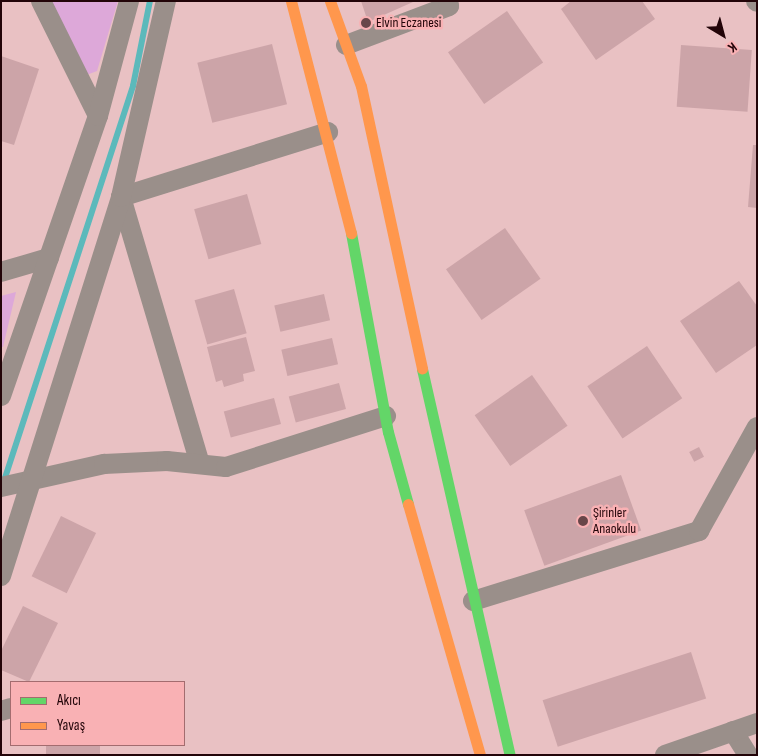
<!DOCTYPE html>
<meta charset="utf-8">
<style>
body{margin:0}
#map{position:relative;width:758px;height:756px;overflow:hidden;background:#e9c1c3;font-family:"Sofia Sans Condensed",sans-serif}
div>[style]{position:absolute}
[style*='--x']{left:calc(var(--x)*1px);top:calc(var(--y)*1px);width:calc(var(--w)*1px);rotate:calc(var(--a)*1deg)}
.green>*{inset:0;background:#dda8d9}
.stream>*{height:5.5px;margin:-2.75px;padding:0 2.75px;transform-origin:2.75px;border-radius:2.75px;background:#5cb9bb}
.building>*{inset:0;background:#cca4a8;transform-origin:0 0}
.street>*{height:20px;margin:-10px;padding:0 10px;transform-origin:10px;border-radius:10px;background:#9a8f8a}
.fast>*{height:11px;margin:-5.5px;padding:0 5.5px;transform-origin:5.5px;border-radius:5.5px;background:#63d668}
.slow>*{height:11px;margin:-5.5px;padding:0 5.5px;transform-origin:5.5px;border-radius:5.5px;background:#ff974d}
.dots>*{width:14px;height:14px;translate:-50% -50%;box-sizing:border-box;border:2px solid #f9b1b4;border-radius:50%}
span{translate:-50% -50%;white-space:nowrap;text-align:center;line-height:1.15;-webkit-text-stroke:5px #f9b1b4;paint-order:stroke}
.poi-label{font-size:14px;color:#220408}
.left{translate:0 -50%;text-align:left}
.frame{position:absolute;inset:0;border:2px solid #220408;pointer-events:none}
.legend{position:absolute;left:10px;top:681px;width:175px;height:65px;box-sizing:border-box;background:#f9b1b4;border:1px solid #a36c6f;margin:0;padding:6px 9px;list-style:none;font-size:15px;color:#220408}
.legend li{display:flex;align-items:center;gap:10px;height:25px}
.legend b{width:25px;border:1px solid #a36c6f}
.north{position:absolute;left:698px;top:10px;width:50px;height:50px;-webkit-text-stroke:4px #f9b1b4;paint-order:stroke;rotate:143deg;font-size:14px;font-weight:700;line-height:20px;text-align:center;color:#220408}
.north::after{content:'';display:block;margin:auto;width:18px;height:22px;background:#220408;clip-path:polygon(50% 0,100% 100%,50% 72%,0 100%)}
</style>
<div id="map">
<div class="green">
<div style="clip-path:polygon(50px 1px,118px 1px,97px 71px,84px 76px)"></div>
<div style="clip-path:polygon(16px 292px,3px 347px,1px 347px,1px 296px)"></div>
</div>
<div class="stream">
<div style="--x:4;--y:481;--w:416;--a:-71.9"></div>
<div style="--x:133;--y:86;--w:87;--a:-78.7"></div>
</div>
<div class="building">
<div style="clip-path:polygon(361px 1px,413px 1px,413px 2px,368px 22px)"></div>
<div style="clip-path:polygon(571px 1px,642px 1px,655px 19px,596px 60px,561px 9px)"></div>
<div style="left:507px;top:11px;width:63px;height:72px;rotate:55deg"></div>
<div style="left:272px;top:44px;width:62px;height:77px;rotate:76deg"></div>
<div style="left:681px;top:45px;width:71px;height:62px;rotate:4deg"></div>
<div style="clip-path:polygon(1px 56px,39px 69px,14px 145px,1px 141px)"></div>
<div style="clip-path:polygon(753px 145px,757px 145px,757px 208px,748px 207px)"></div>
<div style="left:247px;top:194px;width:52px;height:55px;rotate:74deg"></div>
<div style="left:505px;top:228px;width:62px;height:72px;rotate:55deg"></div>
<div style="clip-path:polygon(739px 281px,757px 306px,757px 345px,716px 373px,680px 321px)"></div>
<div style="left:234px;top:289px;width:46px;height:41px;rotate:74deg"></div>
<div style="left:324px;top:294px;width:27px;height:51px;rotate:77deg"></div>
<div style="clip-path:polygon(246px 337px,255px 371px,243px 374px,244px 381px,224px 387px,222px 380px,216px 382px,207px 347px)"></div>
<div style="left:332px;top:338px;width:27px;height:52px;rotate:77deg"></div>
<div style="left:647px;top:346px;width:63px;height:72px;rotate:56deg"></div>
<div style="left:532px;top:375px;width:62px;height:70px;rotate:55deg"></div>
<div style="left:339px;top:383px;width:27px;height:52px;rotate:75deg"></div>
<div style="left:274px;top:398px;width:27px;height:52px;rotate:75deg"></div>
<div style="left:699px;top:447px;width:11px;height:11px;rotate:63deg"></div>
<div style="left:621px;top:475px;width:59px;height:103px;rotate:70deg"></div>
<div style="left:61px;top:516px;width:39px;height:67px;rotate:26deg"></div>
<div style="clip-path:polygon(23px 606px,58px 623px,29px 682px,1px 670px,1px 651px)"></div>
<div style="left:691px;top:652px;width:49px;height:156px;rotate:72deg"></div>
<div style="left:46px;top:745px;width:54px;height:10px"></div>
</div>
<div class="street">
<div style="--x:41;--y:1;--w:128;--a:63.6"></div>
<div style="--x:756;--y:1;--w:1;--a:45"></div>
<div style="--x:346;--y:45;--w:110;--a:-20.7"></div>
<div style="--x:449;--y:6;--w:5;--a:-101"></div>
<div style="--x:1;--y:272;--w:50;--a:-16.3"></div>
<div style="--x:1;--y:396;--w:296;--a:-70.9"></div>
<div style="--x:98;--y:116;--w:119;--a:-74.9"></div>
<div style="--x:200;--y:464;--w:278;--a:-106.5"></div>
<div style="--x:121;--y:197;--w:217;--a:-17.4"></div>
<div style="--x:1;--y:487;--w:106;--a:-12.6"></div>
<div style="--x:104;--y:464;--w:63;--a:-2.7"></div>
<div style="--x:167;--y:461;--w:59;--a:5.8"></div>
<div style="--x:226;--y:467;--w:168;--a:-17.7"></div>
<div style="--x:1;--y:576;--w:398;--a:-72.4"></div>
<div style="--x:121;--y:197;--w:201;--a:-77.1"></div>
<div style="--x:473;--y:601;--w:237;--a:-17.2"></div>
<div style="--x:699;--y:531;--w:119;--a:-60.9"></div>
<div style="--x:1;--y:711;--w:10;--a:-17"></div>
<div style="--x:733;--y:731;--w:28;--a:58"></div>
<div style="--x:665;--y:755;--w:97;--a:-19.2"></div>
</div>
<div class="fast">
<div style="--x:351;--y:233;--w:202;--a:79.5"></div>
<div style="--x:388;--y:432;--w:75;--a:74.5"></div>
<div style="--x:422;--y:369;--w:396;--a:77.2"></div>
</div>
<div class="slow">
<div style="--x:291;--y:1;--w:240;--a:75.5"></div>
<div style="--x:330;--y:1;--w:90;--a:70"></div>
<div style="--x:361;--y:86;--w:289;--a:77.8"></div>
<div style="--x:408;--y:504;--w:261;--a:74"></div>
</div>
<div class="dots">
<div style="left:366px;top:23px;background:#684649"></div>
<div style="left:583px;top:521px;background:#684649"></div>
</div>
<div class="poi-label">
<span class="left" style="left:376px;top:23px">Elvin Eczanesi</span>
<span class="left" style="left:593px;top:521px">Şirinler<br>Anaokulu</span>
</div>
<div class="frame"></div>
<ul class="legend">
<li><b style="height:6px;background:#63d668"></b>Akıcı</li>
<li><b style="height:6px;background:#ff974d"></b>Yavaş</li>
</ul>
<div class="north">K</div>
</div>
